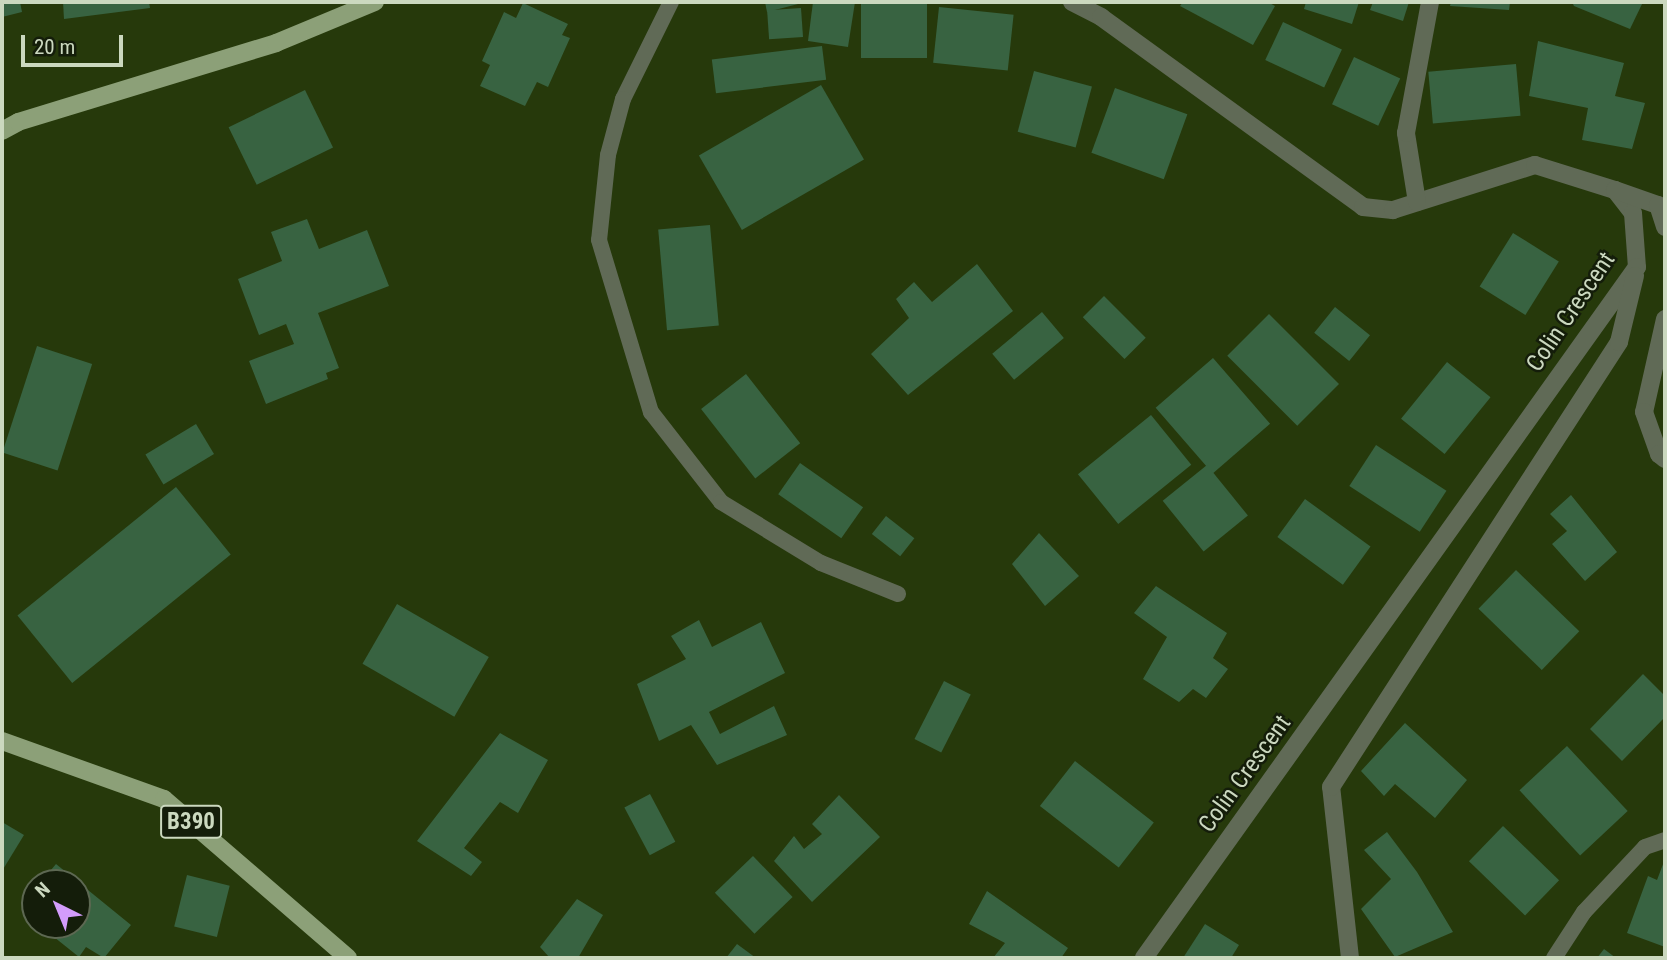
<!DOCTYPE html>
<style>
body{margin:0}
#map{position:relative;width:1667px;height:960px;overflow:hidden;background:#26390b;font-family:"Roboto Condensed",sans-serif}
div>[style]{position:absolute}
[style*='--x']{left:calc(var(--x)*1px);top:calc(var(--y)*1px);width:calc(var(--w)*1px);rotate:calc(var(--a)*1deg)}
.building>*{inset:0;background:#386341;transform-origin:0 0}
.lane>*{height:16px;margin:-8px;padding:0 8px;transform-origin:8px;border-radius:8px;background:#606a56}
.street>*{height:18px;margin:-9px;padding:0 9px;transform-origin:9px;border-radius:9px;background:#606a56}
.primary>*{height:18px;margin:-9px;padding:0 9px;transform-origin:9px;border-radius:9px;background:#8ca078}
span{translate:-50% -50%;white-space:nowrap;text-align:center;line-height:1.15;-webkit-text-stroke:5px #141d0a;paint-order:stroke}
.shield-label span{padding:2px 5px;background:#141d0a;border:2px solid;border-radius:5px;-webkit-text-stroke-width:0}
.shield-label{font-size:23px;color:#cbd8bf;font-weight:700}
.street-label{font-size:24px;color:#cbd8bf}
.frame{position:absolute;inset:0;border:4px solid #cbd8bf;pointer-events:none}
.north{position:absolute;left:21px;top:869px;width:70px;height:70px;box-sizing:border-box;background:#141d0a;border:2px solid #5d6852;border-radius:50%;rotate:317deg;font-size:19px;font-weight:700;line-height:28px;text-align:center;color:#cbd8bf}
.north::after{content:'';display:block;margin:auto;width:24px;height:32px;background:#d39cfc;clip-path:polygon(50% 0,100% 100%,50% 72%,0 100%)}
.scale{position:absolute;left:21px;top:35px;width:102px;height:32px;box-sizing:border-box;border:4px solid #cbd8bf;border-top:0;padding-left:9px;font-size:21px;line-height:24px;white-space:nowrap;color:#cbd8bf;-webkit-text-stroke:5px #141d0a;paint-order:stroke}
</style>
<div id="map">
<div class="building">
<div style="clip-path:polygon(2px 2px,20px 2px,22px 12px,2px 17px)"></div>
<div style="clip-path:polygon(63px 2px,149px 2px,150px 8px,64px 19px)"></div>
<div style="clip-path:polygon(765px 2px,802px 2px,802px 3px,767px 12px)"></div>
<div style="clip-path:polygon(813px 2px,855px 2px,848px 47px,808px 41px)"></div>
<div style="left:861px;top:2px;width:66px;height:56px"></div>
<div style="clip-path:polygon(1183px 2px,1268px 2px,1275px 6px,1253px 45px,1180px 6px)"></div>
<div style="clip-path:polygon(1306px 2px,1359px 2px,1352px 24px,1304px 9px)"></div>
<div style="clip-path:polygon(1373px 2px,1409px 2px,1403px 21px,1370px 10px)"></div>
<div style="clip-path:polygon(1451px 2px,1510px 2px,1509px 10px,1450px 6px)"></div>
<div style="clip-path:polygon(1572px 2px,1643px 2px,1630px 29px,1574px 6px)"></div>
<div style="clip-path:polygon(523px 3px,568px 24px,562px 35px,570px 38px,548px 87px,537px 82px,525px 106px,480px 86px,490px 65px,482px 61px,504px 12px,516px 18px)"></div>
<div style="left:939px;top:7px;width:75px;height:56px;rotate:6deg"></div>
<div style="left:801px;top:8px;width:29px;height:34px;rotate:86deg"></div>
<div style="left:1283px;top:22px;width:65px;height:42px;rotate:25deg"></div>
<div style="clip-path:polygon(1538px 41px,1624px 63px,1615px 96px,1645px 103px,1632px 149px,1582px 140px,1588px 108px,1529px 96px)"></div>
<div style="left:822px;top:46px;width:34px;height:111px;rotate:83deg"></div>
<div style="left:1354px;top:57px;width:51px;height:52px;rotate:25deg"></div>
<div style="left:1516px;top:64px;width:52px;height:88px;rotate:85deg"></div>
<div style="left:1034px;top:71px;width:60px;height:63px;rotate:15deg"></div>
<div style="left:821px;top:85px;width:86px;height:141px;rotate:60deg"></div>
<div style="left:1115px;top:88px;width:77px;height:69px;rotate:20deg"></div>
<div style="left:305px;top:90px;width:64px;height:85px;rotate:64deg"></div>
<div style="clip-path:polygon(307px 219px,319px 249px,367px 230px,389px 286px,318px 313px,339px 368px,326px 373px,328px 379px,266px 404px,249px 361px,294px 344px,286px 324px,259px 335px,238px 279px,282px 261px,271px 232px)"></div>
<div style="left:710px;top:225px;width:101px;height:52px;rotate:85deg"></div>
<div style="left:1513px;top:233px;width:54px;height:63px;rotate:32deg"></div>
<div style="clip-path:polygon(977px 264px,1013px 311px,908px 395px,871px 354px,909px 318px,896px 299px,914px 282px,932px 302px)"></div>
<div style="left:1104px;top:296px;width:59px;height:30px;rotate:45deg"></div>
<div style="left:1335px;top:307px;width:45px;height:33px;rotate:39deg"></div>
<div style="left:1042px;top:312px;width:34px;height:65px;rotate:50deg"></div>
<div style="left:1269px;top:314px;width:99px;height:59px;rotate:45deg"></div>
<div style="left:37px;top:346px;width:58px;height:112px;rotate:18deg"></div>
<div style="left:1213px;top:358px;width:87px;height:76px;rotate:49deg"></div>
<div style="left:1447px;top:362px;width:56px;height:73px;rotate:39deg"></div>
<div style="left:746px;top:374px;width:88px;height:57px;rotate:52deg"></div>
<div style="left:1151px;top:415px;width:64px;height:94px;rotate:51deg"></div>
<div style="left:196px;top:424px;width:35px;height:59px;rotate:59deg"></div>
<div style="left:1376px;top:445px;width:84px;height:49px;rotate:33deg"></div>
<div style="left:800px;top:463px;width:77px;height:38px;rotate:35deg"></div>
<div style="left:1207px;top:465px;width:65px;height:57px;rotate:51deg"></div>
<div style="left:176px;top:487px;width:87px;height:204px;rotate:51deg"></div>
<div style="clip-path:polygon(1571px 495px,1617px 552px,1585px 581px,1552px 544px,1567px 531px,1550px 514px)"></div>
<div style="left:1305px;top:499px;width:81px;height:47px;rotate:36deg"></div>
<div style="left:886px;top:516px;width:36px;height:23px;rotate:38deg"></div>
<div style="clip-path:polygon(1039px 533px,1079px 576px,1045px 606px,1012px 564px)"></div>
<div style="left:1516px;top:570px;width:88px;height:54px;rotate:44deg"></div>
<div style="clip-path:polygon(1156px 586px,1227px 633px,1213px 658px,1228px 669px,1206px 698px,1193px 689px,1179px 702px,1143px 679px,1167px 637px,1134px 613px)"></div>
<div style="left:397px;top:604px;width:106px;height:69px;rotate:30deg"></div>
<div style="clip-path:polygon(699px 620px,712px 647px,761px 622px,785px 673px,709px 712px,720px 734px,774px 706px,787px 735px,717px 765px,691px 725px,659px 741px,637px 684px,686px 659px,671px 636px)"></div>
<div style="clip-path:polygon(1643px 674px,1665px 696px,1665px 717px,1622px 761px,1590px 729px)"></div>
<div style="left:944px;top:681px;width:30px;height:65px;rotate:27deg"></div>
<div style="clip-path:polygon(1405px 723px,1467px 780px,1435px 818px,1395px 784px,1384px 796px,1361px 771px)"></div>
<div style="clip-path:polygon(500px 733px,548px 760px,518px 813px,500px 802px,464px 848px,482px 862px,471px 876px,417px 841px)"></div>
<div style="left:1567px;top:746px;width:89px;height:65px;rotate:47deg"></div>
<div style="left:1075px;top:761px;width:100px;height:57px;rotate:38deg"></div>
<div style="left:650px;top:794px;width:54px;height:29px;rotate:62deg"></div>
<div style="clip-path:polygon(839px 795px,880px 837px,812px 902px,774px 861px,794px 836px,804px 849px,822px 834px,812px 824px)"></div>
<div style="clip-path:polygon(2px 822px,24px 835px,2px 871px)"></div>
<div style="left:1503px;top:826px;width:78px;height:49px;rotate:44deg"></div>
<div style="clip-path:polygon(1387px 832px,1417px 872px,1453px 932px,1395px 957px,1361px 909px,1391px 879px,1364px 850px)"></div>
<div style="left:753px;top:856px;width:57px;height:53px;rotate:46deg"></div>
<div style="clip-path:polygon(1665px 859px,1665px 947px,1627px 933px,1648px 876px,1657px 880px)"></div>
<div style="clip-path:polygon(56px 864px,131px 925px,104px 958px,86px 947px,79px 957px,39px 925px,77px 925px,77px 883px,40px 883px)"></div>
<div style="left:187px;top:875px;width:44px;height:53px;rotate:14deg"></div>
<div style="clip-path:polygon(987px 891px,1068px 948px,1061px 958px,993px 958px,1005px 943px,969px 924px)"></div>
<div style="clip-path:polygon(577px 899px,603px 915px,578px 958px,550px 958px,540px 947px)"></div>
<div style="clip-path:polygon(1205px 924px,1239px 945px,1231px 958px,1183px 958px)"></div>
<div style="clip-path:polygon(737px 944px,756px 958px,726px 958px)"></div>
<div style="clip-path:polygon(1604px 949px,1616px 958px,1597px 958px)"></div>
</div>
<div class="lane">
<div style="--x:671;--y:2;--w:108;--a:116.3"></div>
<div style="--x:623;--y:99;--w:58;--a:105"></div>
<div style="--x:608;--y:155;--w:85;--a:96"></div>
<div style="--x:599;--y:240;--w:180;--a:73.2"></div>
<div style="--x:651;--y:412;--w:114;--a:52.1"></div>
<div style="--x:721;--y:502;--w:117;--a:31.4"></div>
<div style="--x:821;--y:563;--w:83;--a:21.9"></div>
<div style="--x:1554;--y:958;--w:55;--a:-56.9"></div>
<div style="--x:1584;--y:912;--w:89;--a:-46.8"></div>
<div style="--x:1645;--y:847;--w:21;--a:-19"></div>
</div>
<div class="street">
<div style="--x:1072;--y:2;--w:33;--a:27"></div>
<div style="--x:1101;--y:17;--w:324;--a:35.9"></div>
<div style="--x:1363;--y:207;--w:30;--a:6"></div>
<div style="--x:1393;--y:210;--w:149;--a:-17.6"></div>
<div style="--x:1535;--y:165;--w:84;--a:17.4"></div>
<div style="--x:1615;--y:190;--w:29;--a:52"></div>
<div style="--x:1633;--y:213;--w:54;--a:85.8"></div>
<div style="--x:1637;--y:267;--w:849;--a:125.51"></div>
<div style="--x:1615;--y:190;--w:46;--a:19.2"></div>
<div style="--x:1658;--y:205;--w:23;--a:72"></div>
<div style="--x:1417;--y:202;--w:70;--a:-99.1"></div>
<div style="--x:1406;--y:133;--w:133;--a:-79.6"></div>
<div style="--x:1665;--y:319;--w:95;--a:102.7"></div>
<div style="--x:1644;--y:412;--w:45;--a:70.3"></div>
<div style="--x:1659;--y:454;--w:8;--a:40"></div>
<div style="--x:1350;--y:958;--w:172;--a:-96.3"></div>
<div style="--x:1331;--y:787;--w:530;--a:-57.09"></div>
<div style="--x:1619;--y:342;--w:68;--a:-76.4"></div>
</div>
<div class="primary">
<div style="--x:2;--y:131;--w:18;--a:-29"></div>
<div style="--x:18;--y:122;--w:270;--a:-17"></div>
<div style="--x:276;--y:43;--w:107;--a:-22.5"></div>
<div style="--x:2;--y:741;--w:172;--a:19.7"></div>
<div style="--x:164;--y:799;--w:243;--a:40.8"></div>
</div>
<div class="shield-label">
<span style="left:191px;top:822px">B390</span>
</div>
<div class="street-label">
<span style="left:1571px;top:312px;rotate:-56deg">Colin Crescent</span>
<span style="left:1245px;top:774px;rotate:-54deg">Colin Crescent</span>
</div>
<div class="frame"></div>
<div class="north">N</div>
<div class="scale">20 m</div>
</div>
